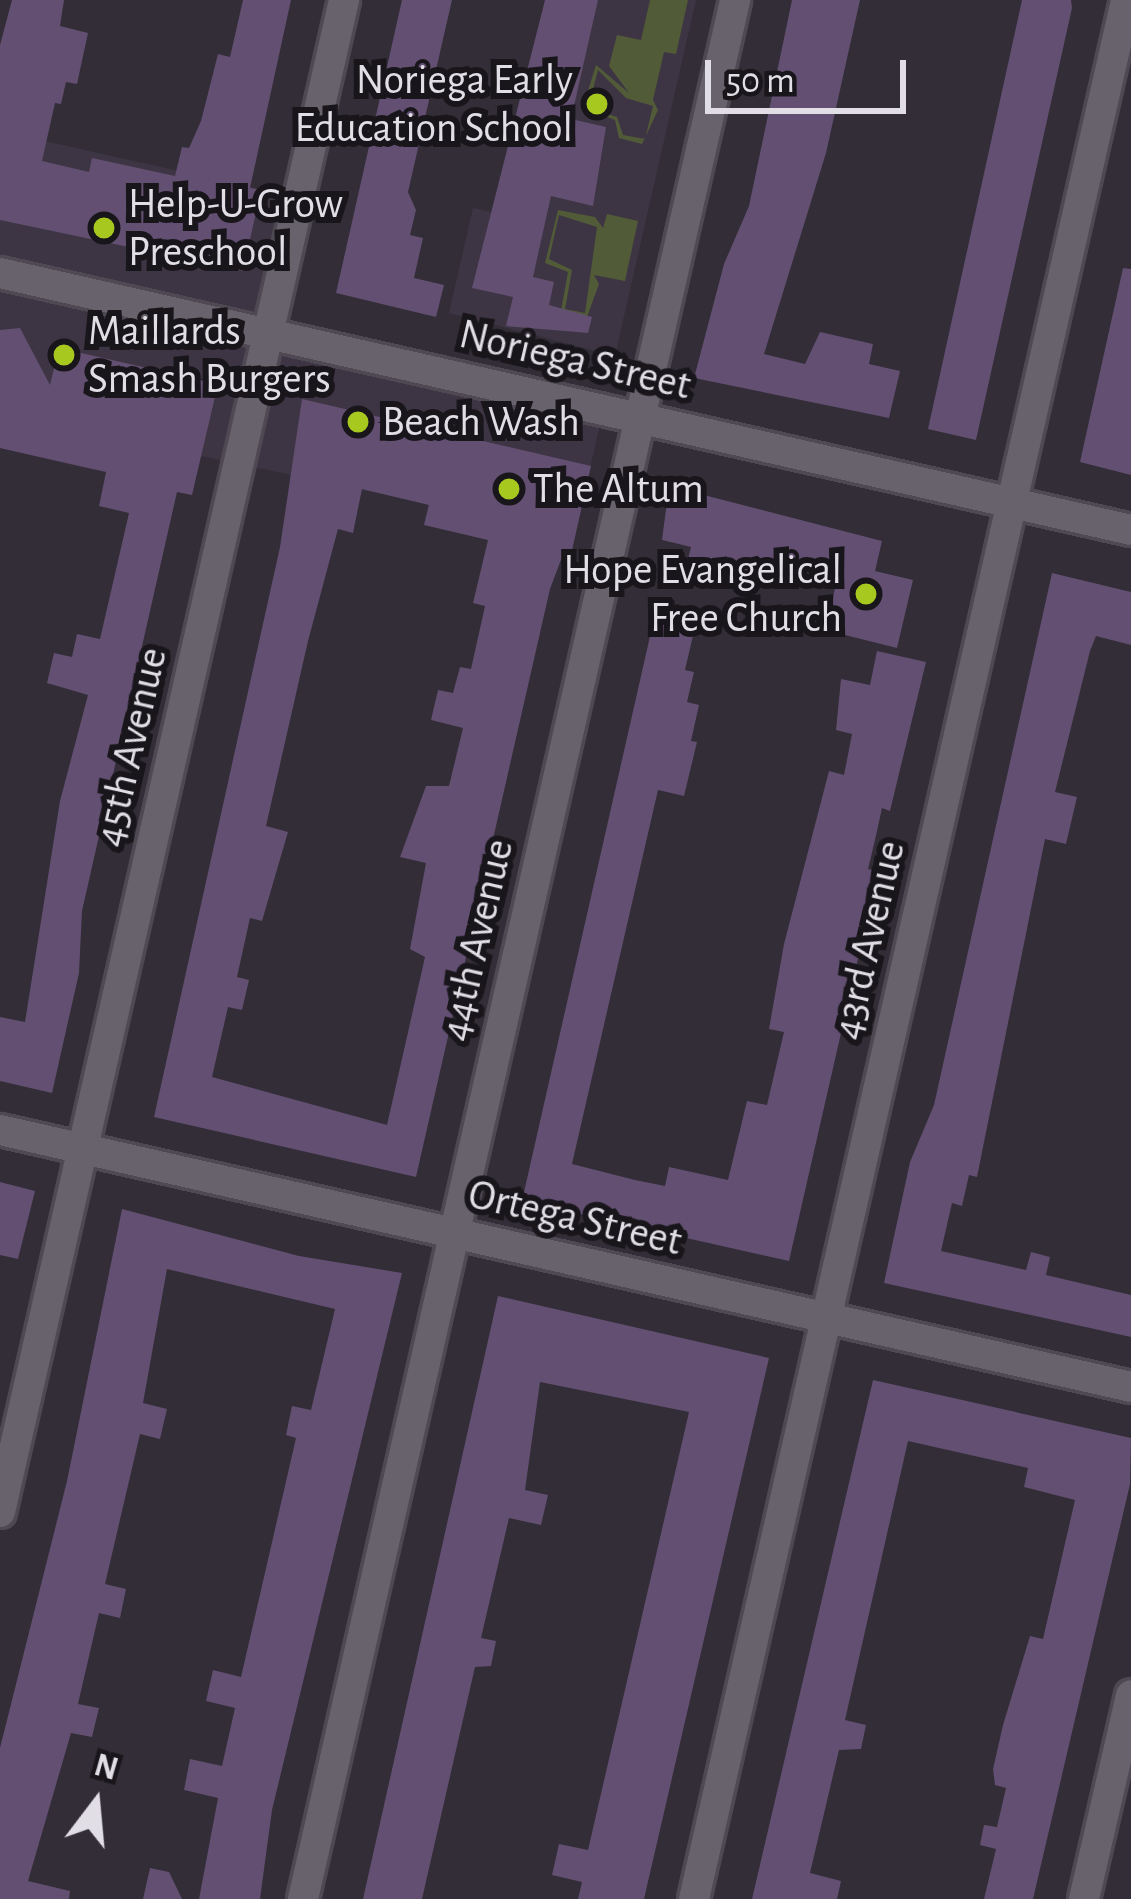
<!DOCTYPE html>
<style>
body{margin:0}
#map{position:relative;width:1131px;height:1899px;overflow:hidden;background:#322d37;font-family:"Alegreya Sans",sans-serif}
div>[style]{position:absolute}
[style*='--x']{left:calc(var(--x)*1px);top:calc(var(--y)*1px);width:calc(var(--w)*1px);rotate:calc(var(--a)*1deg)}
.built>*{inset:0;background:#3e3544}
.green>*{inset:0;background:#525b37}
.building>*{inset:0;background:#624f71}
.roads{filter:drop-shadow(3px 0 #4e4952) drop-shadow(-3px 0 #4e4952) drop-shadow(0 3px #4e4952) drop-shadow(0 -3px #4e4952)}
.minor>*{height:30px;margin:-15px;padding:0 15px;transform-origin:15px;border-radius:15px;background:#68626d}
.dots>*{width:33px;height:33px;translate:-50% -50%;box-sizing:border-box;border:6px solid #19161b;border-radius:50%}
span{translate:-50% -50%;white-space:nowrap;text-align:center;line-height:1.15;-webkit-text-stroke:12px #19161b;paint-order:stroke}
.poi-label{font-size:42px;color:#e2dee5}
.right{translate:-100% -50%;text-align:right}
.left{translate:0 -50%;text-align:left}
.street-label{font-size:42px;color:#e2dee5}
.north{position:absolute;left:36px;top:1743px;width:120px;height:120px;-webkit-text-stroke:9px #19161b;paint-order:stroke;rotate:16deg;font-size:33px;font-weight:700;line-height:48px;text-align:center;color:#e2dee5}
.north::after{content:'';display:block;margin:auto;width:42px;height:54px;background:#e2dee5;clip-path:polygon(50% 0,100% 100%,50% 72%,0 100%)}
.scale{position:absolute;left:705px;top:60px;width:201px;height:54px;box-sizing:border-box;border:6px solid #e2dee5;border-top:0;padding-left:15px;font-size:36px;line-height:42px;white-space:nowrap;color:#e2dee5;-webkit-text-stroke:9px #19161b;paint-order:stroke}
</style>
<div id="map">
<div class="built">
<div style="clip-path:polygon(545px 0,696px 0,615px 356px,449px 313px,473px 208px,496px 213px)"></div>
<div style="clip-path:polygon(0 131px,299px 198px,268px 333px,603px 410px,570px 559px,424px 525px,428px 504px,103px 435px,94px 470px,0 448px)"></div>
</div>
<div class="green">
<div style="clip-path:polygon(evenodd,650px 0,688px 0,676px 54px,664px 52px,653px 100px,658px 110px,642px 144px,619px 138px,615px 120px,583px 107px,596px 65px,629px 93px,609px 66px,617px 35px,641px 40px,650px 0,598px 70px,626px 98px,653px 106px,645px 139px,623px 135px,617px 117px,588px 108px,598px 70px)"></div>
<div style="clip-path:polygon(evenodd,558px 210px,595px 217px,603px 228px,607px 214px,638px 221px,625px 281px,594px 275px,599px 284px,587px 317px,561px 311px,568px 272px,545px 263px,558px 210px,559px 215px,597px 227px,585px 313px,565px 309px,572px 270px,549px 259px,559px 215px)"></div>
</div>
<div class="building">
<div style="clip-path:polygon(12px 0,64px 0,60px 26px,88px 33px,77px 84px,66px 82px,61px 104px,55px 103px,42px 161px,89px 172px,92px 158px,175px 176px,182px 147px,189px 148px,201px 121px,218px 54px,230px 57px,243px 0,291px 0,250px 188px,261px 190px,243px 271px,0 220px,0 45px)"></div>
<div style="clip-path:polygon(402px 0,452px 0,408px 192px,416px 210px,410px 235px,423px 238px,414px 278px,444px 285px,436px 317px,336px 293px)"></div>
<div style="clip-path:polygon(545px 0,598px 0,571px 119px,606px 127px,593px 206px,551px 196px,533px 277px,554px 282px,549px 305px,592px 317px,588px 333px,506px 326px,513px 297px,472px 288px)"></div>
<div style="clip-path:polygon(792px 0,860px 0,826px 153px,764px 354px,805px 364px,820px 332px,873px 344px,869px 364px,900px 371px,889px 418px,694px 378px,724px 264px,749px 206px)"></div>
<div style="clip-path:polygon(1022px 0,1071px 0,1072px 8px,976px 440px,928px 429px)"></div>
<div style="clip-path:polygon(1123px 268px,1131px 269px,1131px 475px,1080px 462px)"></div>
<div style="clip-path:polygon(20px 328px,50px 385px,59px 348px,218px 384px,192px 495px,177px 492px,82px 911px,79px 973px,52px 1093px,0 1081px,0 1017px,25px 1022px,60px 801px,88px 695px,47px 683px,54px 653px,72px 657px,77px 634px,100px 639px,129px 513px,99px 506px,106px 472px,0 448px,0 330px)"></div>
<div style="clip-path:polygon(evenodd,302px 399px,591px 466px,570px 559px,562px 557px,550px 589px,416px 1177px,154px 1117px,280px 547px,302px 399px,362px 489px,429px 505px,424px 525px,488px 540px,473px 603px,485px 606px,471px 669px,460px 667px,453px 693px,438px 690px,431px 720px,463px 728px,449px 786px,426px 786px,400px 857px,426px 863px,410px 949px,425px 957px,387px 1125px,212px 1077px,228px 1007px,242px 1010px,249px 980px,237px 977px,250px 918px,262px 921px,288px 832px,266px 826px,308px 641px,338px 529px,353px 533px,362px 489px)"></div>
<div style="clip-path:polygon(669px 486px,882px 541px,875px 571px,913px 580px,897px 648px,825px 630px,837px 580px,775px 566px,771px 579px,688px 559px,691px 547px,662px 540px)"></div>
<div style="clip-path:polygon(1052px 573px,1131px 592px,1131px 645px,1096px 636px,1090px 651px,1055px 792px,1077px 797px,1066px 844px,1045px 839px,977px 1177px,969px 1175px,962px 1206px,952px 1203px,941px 1251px,1026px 1270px,1031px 1252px,1050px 1257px,1046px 1275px,1131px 1295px,1131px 1337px,884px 1283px,910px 1162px,934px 1105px)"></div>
<div style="clip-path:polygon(658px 601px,699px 610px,685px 670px,694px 672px,687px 702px,699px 705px,691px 741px,697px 742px,684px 796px,658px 790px,572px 1164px,635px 1180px,665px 1186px,669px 1167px,728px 1180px,747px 1101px,767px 1105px,784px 1032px,769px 1029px,784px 944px,829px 771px,844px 775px,852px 734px,836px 730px,841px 679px,870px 685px,877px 651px,926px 662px,890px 811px,882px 808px,875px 840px,868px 869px,878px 871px,789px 1261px,522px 1201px)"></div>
<div style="clip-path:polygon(0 1182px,35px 1191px,18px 1259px,0 1255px)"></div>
<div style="clip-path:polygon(122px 1209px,299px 1256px,402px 1273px,272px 1810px,260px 1899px,199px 1899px,218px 1798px,184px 1790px,190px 1759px,222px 1766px,235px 1708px,206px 1701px,213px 1670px,241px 1677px,296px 1438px,286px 1435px,292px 1406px,311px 1410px,335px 1309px,167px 1269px,143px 1403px,167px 1409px,160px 1439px,140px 1434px,105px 1584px,126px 1589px,120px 1618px,99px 1613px,78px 1704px,99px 1708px,92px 1737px,71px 1733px,28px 1881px,70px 1891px,69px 1899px,0 1899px,0 1748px,67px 1481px)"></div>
<div style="clip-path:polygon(498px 1296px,769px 1358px,644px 1899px,578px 1899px,582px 1882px,552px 1875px,559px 1844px,588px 1850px,689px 1412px,540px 1382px,525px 1490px,548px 1495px,541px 1525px,509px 1518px,481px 1638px,496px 1641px,491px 1666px,475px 1667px,422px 1899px,363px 1899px)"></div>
<div style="clip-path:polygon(873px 1380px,1131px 1438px,1130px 1484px,1033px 1899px,984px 1899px,996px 1849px,980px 1845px,984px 1825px,997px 1827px,1006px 1788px,995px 1785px,993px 1769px,1003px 1725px,1030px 1636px,1043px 1639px,1075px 1500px,1024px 1487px,1028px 1468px,908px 1441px,845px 1720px,866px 1725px,861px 1749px,839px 1750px,810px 1873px,841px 1881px,837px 1899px,752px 1899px)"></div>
<div style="clip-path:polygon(150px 1868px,169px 1872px,182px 1899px,143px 1899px)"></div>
</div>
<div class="roads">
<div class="minor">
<div style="--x:0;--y:273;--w:1160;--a:12.8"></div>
<div style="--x:0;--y:1130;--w:1160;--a:12.8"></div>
<div style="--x:0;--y:1512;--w:1551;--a:-77.18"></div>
<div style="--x:303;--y:1899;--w:1948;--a:-77.18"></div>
<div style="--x:694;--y:1899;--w:1948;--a:-77.18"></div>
<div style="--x:1084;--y:1899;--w:209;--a:-77"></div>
</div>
</div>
<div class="dots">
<div style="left:597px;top:104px;background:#a7c81f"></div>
<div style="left:104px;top:228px;background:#a7c81f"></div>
<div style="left:64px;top:355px;background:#a7c81f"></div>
<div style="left:358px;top:422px;background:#a7c81f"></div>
<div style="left:509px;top:489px;background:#a7c81f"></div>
<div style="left:866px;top:594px;background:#a7c81f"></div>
</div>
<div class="poi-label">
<span class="right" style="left:573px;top:104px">Noriega Early<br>Education School</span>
<span class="left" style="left:128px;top:228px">Help-U-Grow<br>Preschool</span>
<span class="left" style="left:88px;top:355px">Maillards<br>Smash Burgers</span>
<span class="left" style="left:382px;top:422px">Beach Wash</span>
<span class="left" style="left:533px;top:489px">The Altum</span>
<span class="right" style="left:842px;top:594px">Hope Evangelical<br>Free Church</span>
</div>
<div class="street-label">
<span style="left:575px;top:360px;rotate:13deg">Noriega Street</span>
<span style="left:131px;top:747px;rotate:-77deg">45th Avenue</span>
<span style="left:477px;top:940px;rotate:-77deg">44th Avenue</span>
<span style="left:869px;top:940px;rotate:-77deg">43rd Avenue</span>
<span style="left:575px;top:1218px;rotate:13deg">Ortega Street</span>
</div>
<div class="north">N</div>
<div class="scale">50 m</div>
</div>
